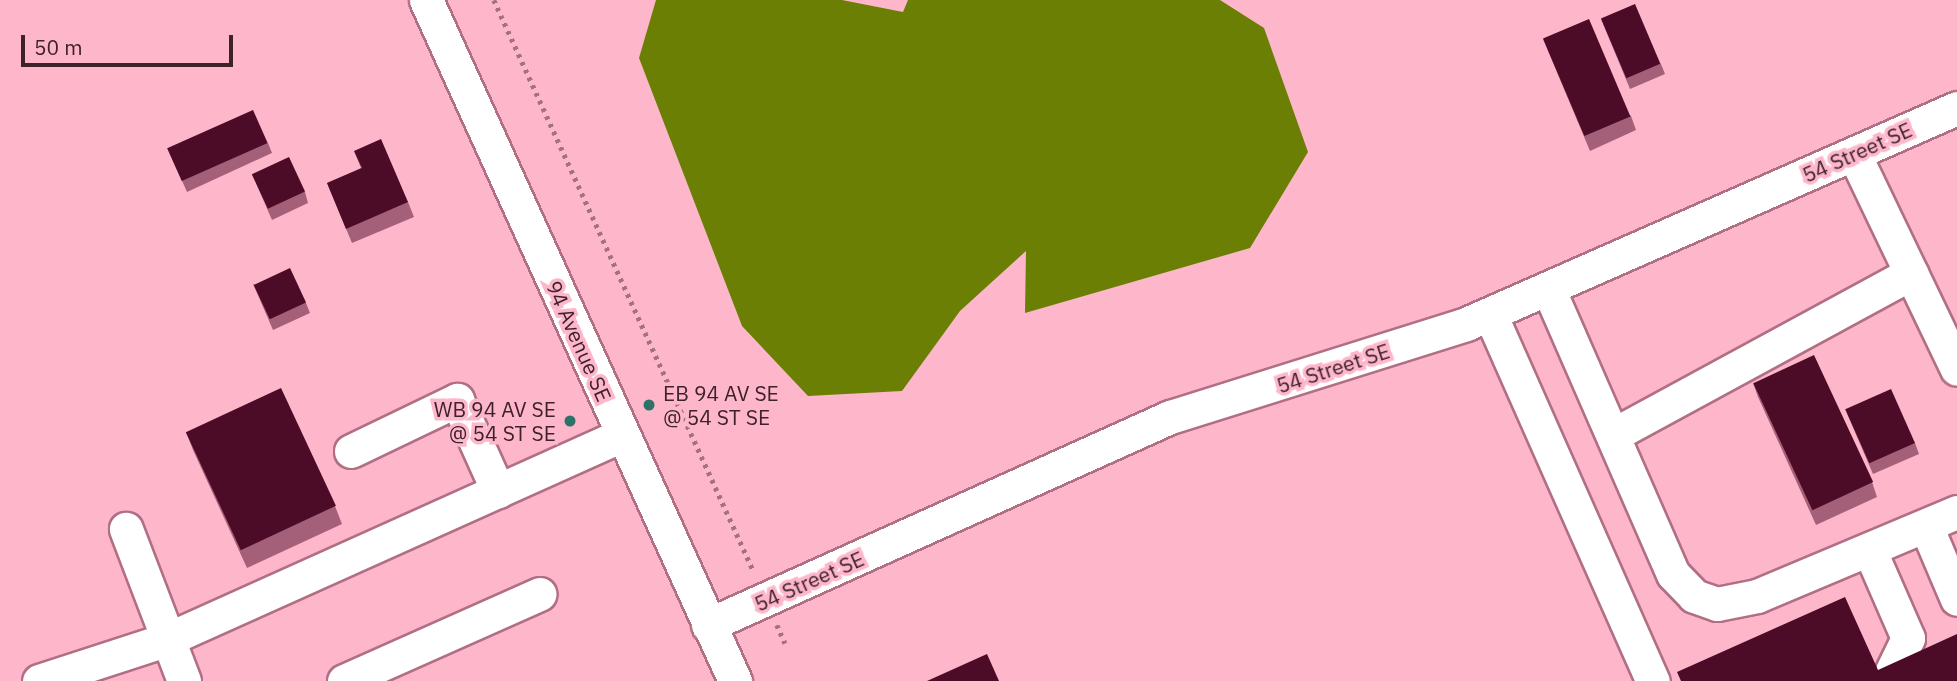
<!DOCTYPE html>
<style>
body{margin:0}
#map{position:relative;width:1957px;height:681px;overflow:hidden;background:#feb6cb;font-family:"IBM Plex Sans",sans-serif}
div>[style]{position:absolute}
[style*='--x']{left:calc(var(--x)*1px);top:calc(var(--y)*1px);width:calc(var(--w)*1px);rotate:calc(var(--a)*1deg)}
.water>*{inset:0;background:#6b7f05}
.path>*{height:4.5px;margin-top:-2.25px;transform-origin:0;background:repeating-linear-gradient(90deg,#a47180 0 3.5px,transparent 0 8.5px)}
.roads{filter:drop-shadow(2px 0 #b16f84) drop-shadow(-2px 0 #b16f84) drop-shadow(0 2px #b16f84) drop-shadow(0 -2px #b16f84)}
.minor>*{height:33px;margin:-16.5px;padding:0 16.5px;transform-origin:16.5px;border-radius:16.5px;background:#fff}
.wall>*{inset:0;background:#a56079}
.building>*{inset:0;background:#4c0b27;transform-origin:0 0}
.dots>*{width:19px;height:19px;translate:-50% -50%;box-sizing:border-box;border:4px solid #feb6cb;border-radius:50%}
span{translate:-50% -50%;white-space:nowrap;text-align:center;line-height:1.15;-webkit-text-stroke:7px #feb6cb;paint-order:stroke}
.street-label{font-size:21px;color:#3d222b}
.poi-label{font-size:21px;color:#3d222b}
.left{translate:0 -50%;text-align:left}
.right{translate:-100% -50%;text-align:right}
.scale{position:absolute;left:21px;top:35px;width:212px;height:32px;box-sizing:border-box;border:4px solid #3d222b;border-top:0;padding-left:9px;font-size:21px;line-height:24px;white-space:nowrap;color:#3d222b;-webkit-text-stroke:5px #feb6cb;paint-order:stroke}
</style>
<div id="map">
<div class="water">
<div style="clip-path:polygon(656px 0,842px 0,903px 12px,908px 0,1220px 0,1264px 28px,1308px 152px,1250px 248px,1025px 313px,1026px 251px,960px 311px,902px 391px,808px 396px,742px 326px,639px 58px)"></div>
</div>
<div class="path">
<div style="--x:494;--y:0;--w:628;--a:65.56"></div>
<div style="--x:777;--y:625;--w:20;--a:66"></div>
</div>
<div class="roads">
<div class="minor">
<div style="--x:426;--y:0;--w:748;--a:65.59"></div>
<div style="--x:1854;--y:154;--w:238;--a:64.4"></div>
<div style="--x:1548;--y:288;--w:312;--a:66.4"></div>
<div style="--x:1673;--y:574;--w:30;--a:46"></div>
<div style="--x:1694;--y:596;--w:24;--a:19"></div>
<div style="--x:1717;--y:604;--w:41;--a:-11.3"></div>
<div style="--x:1757;--y:596;--w:217;--a:-22.8"></div>
<div style="--x:1490;--y:314;--w:402;--a:66.1"></div>
<div style="--x:1615;--y:434;--w:337;--a:-28.5"></div>
<div style="--x:351;--y:451;--w:118;--a:-25.7"></div>
<div style="--x:457;--y:400;--w:100;--a:65.7"></div>
<div style="--x:1926;--y:526;--w:79;--a:67"></div>
<div style="--x:1870;--y:551;--w:95;--a:66.4"></div>
<div style="--x:1908;--y:638;--w:37;--a:116"></div>
<div style="--x:708;--y:625;--w:507;--a:-24.24"></div>
<div style="--x:1170;--y:417;--w:310;--a:-17.4"></div>
<div style="--x:1466;--y:324;--w:536;--a:-23.75"></div>
<div style="--x:39;--y:681;--w:136;--a:-18"></div>
<div style="--x:168;--y:639;--w:118;--a:-110.9"></div>
<div style="--x:184;--y:681;--w:45;--a:-110.9"></div>
<div style="--x:168;--y:639;--w:498;--a:-24.2"></div>
<div style="--x:344;--y:681;--w:214;--a:-24"></div>
</div>
</div>
<div class="wall">
<div style="clip-path:polygon(1601px 19px,1661px 64px,1665px 74px,1630px 89px)"></div>
<div style="clip-path:polygon(1543px 39px,1631px 116px,1636px 130px,1590px 151px)"></div>
<div style="clip-path:polygon(268px 143px,272px 153px,187px 192px,168px 149px)"></div>
<div style="clip-path:polygon(354px 151px,408px 202px,414px 217px,352px 243px,327px 183px,361px 168px)"></div>
<div style="clip-path:polygon(252px 174px,305px 192px,308px 203px,272px 220px)"></div>
<div style="clip-path:polygon(253px 284px,306px 303px,310px 313px,273px 330px)"></div>
<div style="clip-path:polygon(1753px 383px,1872px 482px,1877px 497px,1816px 525px,1758px 397px)"></div>
<div style="clip-path:polygon(1845px 409px,1915px 443px,1919px 454px,1873px 474px)"></div>
<div style="clip-path:polygon(186px 432px,335px 506px,342px 524px,247px 568px,193px 450px)"></div>
</div>
<div class="building">
<div style="left:1635px;top:4px;width:65px;height:37px;rotate:67deg"></div>
<div style="left:1589px;top:19px;width:106px;height:50px;rotate:67deg"></div>
<div style="left:253px;top:110px;width:36px;height:94px;rotate:66deg"></div>
<div style="clip-path:polygon(381px 139px,408px 202px,346px 229px,327px 183px,362px 168px,354px 151px)"></div>
<div style="left:289px;top:157px;width:38px;height:41px;rotate:65deg"></div>
<div style="left:290px;top:268px;width:38px;height:40px;rotate:65deg"></div>
<div style="left:1814px;top:355px;width:140px;height:67px;rotate:65deg"></div>
<div style="left:281px;top:388px;width:130px;height:105px;rotate:65deg"></div>
<div style="left:1891px;top:389px;width:59px;height:50px;rotate:66deg"></div>
<div style="clip-path:polygon(1845px 597px,1878px 670px,1957px 634px,1957px 681px,1681px 681px,1677px 672px)"></div>
<div style="clip-path:polygon(987px 654px,999px 681px,927px 681px)"></div>
</div>
<div class="dots">
<div style="left:649px;top:405px;background:#2d7266"></div>
<div style="left:570px;top:421px;background:#2d7266"></div>
</div>
<div class="street-label">
<span style="left:1857px;top:152px;rotate:-24deg">54 Street SE</span>
<span style="left:579px;top:341px;rotate:66deg">94 Avenue SE</span>
<span style="left:1333px;top:368px;rotate:-18deg">54 Street SE</span>
<span style="left:809px;top:581px;rotate:-24deg">54 Street SE</span>
</div>
<div class="poi-label">
<span class="left" style="left:663px;top:405px">EB 94 AV SE<br>@ 54 ST SE</span>
<span class="right" style="left:556px;top:421px">WB 94 AV SE<br>@ 54 ST SE</span>
</div>
<div class="scale">50 m</div>
</div>
